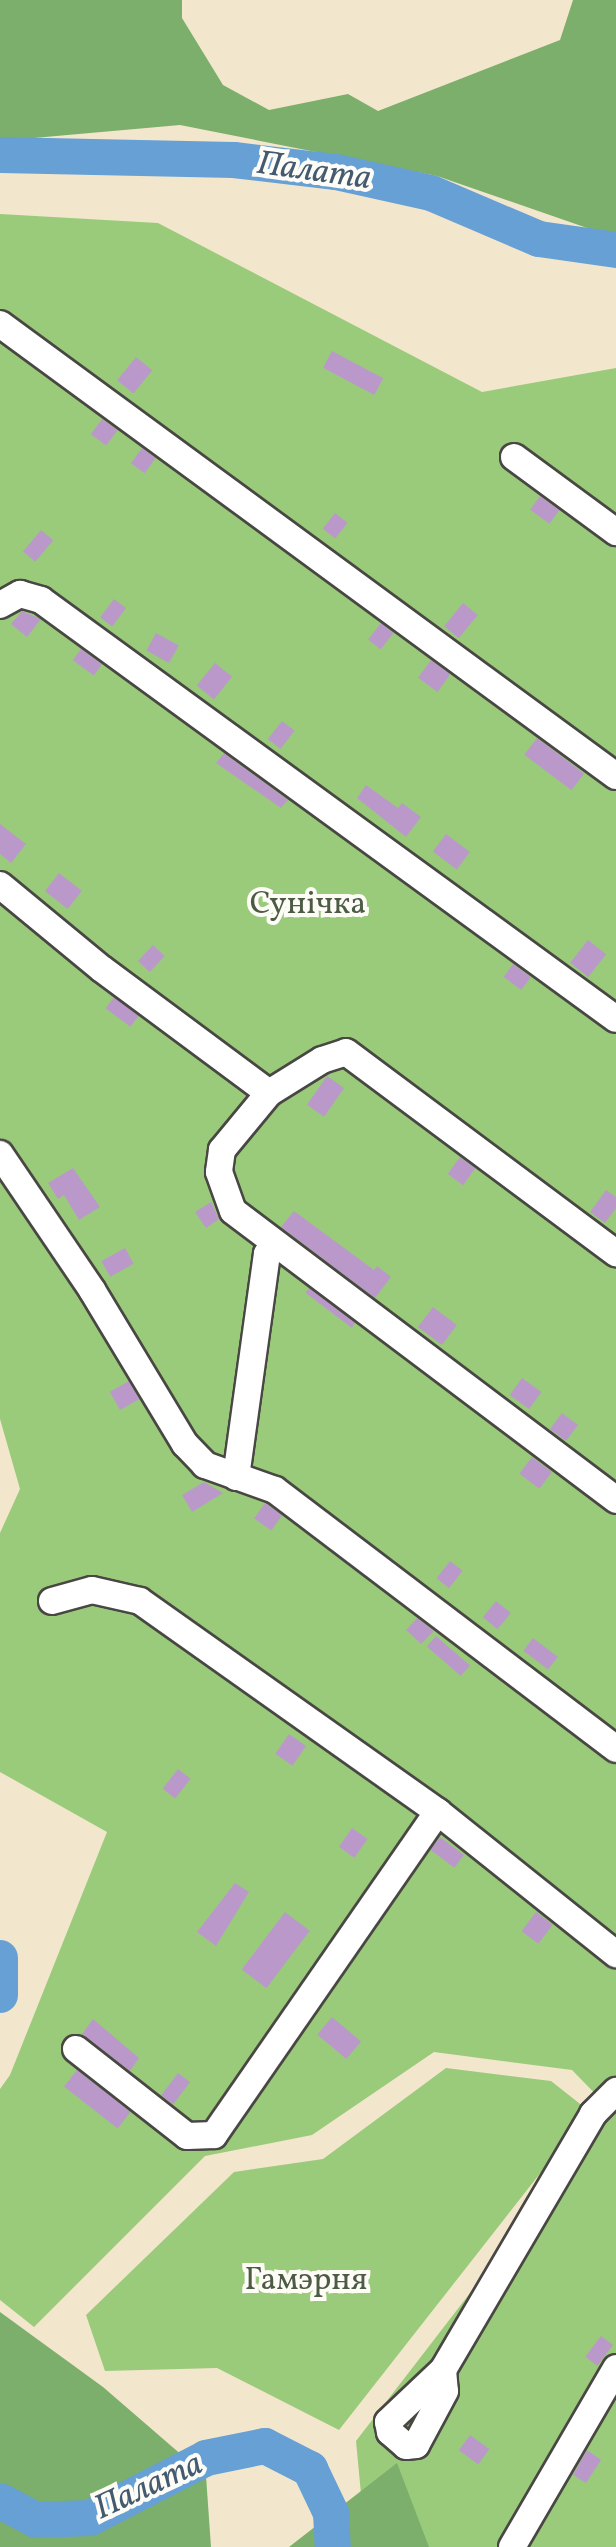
<!DOCTYPE html>
<meta charset="utf-8">
<style>
body{margin:0}
#map{position:relative;width:616px;height:2547px;overflow:hidden;background:#f2e7cd;font-family:Vollkorn,serif}
div>[style]{position:absolute}
[style*='--x']{left:calc(var(--x)*1px);top:calc(var(--y)*1px);width:calc(var(--w)*1px);rotate:calc(var(--a)*1deg)}
.green>*{inset:0;background:#9acb7b}
.forest>*{inset:0;background:#7baf6b}
.river>*{height:36px;margin:-18px;padding:0 18px;transform-origin:18px;border-radius:18px;background:#66a0d5}
.building>*{inset:0;background:#ba99ca;transform-origin:0 0}
.roads{filter:drop-shadow(2px 0 #494743) drop-shadow(-2px 0 #494743) drop-shadow(0 2px #494743) drop-shadow(0 -2px #494743)}
.minor>*{height:26px;margin:-13px;padding:0 13px;transform-origin:13px;border-radius:13px;background:#fff}
span{translate:-50% -50%;white-space:nowrap;text-align:center;line-height:1.15;-webkit-text-stroke:8px #fdfcf7;paint-order:stroke}
.park-label{font-size:32px;color:#4c5b43}
.water-label{font-size:34px;color:#435a6f;font-style:italic}
</style>
<div id="map">
<div class="green">
<div style="clip-path:polygon(0 214px,158px 223px,482px 392px,616px 368px,616px 2547px,366px 2547px,356px 2441px,611px 2110px,572px 2070px,434px 2052px,312px 2135px,205px 2156px,34px 2327px,0 2300px,0 2089px,10px 2075px,107px 1832px,0 1772px,0 1533px,20px 1489px,0 1419px)"></div>
<div style="clip-path:polygon(446px 2068px,551px 2081px,589px 2111px,339px 2430px,217px 2368px,105px 2371px,86px 2315px,234px 2172px,323px 2159px)"></div>
</div>
<div class="forest">
<div style="clip-path:polygon(0 0,182px 0,182px 18px,223px 85px,269px 110px,348px 94px,378px 111px,560px 40px,573px 0,616px 0,616px 238px,437px 176px,180px 125px,0 141px)"></div>
<div style="clip-path:polygon(0 2312px,103px 2387px,206px 2476px,211px 2547px,0 2547px)"></div>
<div style="clip-path:polygon(397px 2463px,429px 2547px,289px 2547px)"></div>
</div>
<div class="river">
<div style="--x:0;--y:155;--w:234;--a:1.2"></div>
<div style="--x:234;--y:160;--w:103;--a:6.7"></div>
<div style="--x:336;--y:172;--w:97;--a:12.5"></div>
<div style="--x:431;--y:193;--w:117;--a:23.1"></div>
<div style="--x:539;--y:239;--w:78;--a:8.1"></div>
<div style="--x:0;--y:1958;--w:37;--a:90"></div>
<div style="--x:0;--y:2501;--w:41;--a:27.8"></div>
<div style="--x:36;--y:2520;--w:54;--a:-2.1"></div>
<div style="--x:90;--y:2518;--w:131;--a:-27.3"></div>
<div style="--x:206;--y:2458;--w:60;--a:-11.5"></div>
<div style="--x:265;--y:2446;--w:51;--a:27.1"></div>
<div style="--x:310;--y:2469;--w:49;--a:64.5"></div>
<div style="--x:331;--y:2513;--w:34;--a:87"></div>
</div>
<div class="building">
<div style="left:332px;top:351px;width:58px;height:19px;rotate:28deg"></div>
<div style="left:136px;top:357px;width:21px;height:30px;rotate:39deg"></div>
<div style="left:102px;top:419px;width:19px;height:19px;rotate:36deg"></div>
<div style="left:142px;top:448px;width:17px;height:19px;rotate:36deg"></div>
<div style="left:540px;top:496px;width:24px;height:17px;rotate:36deg"></div>
<div style="left:335px;top:513px;width:16px;height:20px;rotate:38deg"></div>
<div style="left:41px;top:530px;width:16px;height:28px;rotate:40deg"></div>
<div style="left:114px;top:599px;width:15px;height:23px;rotate:37deg"></div>
<div style="left:463px;top:603px;width:19px;height:30px;rotate:39deg"></div>
<div style="clip-path:polygon(22px 611px,41px 619px,27px 637px,11px 624px)"></div>
<div style="left:381px;top:623px;width:16px;height:21px;rotate:38deg"></div>
<div style="left:156px;top:633px;width:26px;height:20px;rotate:29deg"></div>
<div style="left:81px;top:649px;width:26px;height:14px;rotate:36deg"></div>
<div style="left:431px;top:660px;width:24px;height:22px;rotate:36deg"></div>
<div style="left:215px;top:663px;width:22px;height:29px;rotate:39deg"></div>
<div style="left:282px;top:721px;width:16px;height:23px;rotate:38deg"></div>
<div style="left:537px;top:738px;width:59px;height:21px;rotate:37deg"></div>
<div style="clip-path:polygon(224px 753px,288px 800px,281px 808px,216px 763px)"></div>
<div style="clip-path:polygon(366px 785px,398px 808px,402px 803px,421px 817px,406px 837px,357px 798px)"></div>
<div style="clip-path:polygon(0 824px,26px 844px,11px 863px,0 854px)"></div>
<div style="left:446px;top:834px;width:30px;height:22px;rotate:37deg"></div>
<div style="left:59px;top:873px;width:29px;height:23px;rotate:38deg"></div>
<div style="left:588px;top:940px;width:23px;height:29px;rotate:38deg"></div>
<div style="left:153px;top:945px;width:16px;height:22px;rotate:43deg"></div>
<div style="left:513px;top:964px;width:22px;height:16px;rotate:36deg"></div>
<div style="left:114px;top:997px;width:31px;height:14px;rotate:37deg"></div>
<div style="left:327px;top:1076px;width:21px;height:35px;rotate:35deg"></div>
<div style="left:460px;top:1157px;width:19px;height:21px;rotate:36deg"></div>
<div style="clip-path:polygon(73px 1168px,100px 1207px,79px 1220px,64px 1195px,58px 1199px,48px 1183px)"></div>
<div style="clip-path:polygon(606px 1190px,616px 1197px,616px 1208px,605px 1223px,590px 1212px)"></div>
<div style="clip-path:polygon(211px 1202px,219px 1219px,206px 1228px,195px 1212px)"></div>
<div style="clip-path:polygon(294px 1211px,374px 1270px,377px 1266px,391px 1277px,375px 1298px,281px 1227px)"></div>
<div style="left:125px;top:1248px;width:18px;height:27px;rotate:61deg"></div>
<div style="left:309px;top:1288px;width:58px;height:6px;rotate:37deg"></div>
<div style="left:433px;top:1307px;width:30px;height:25px;rotate:37deg"></div>
<div style="left:522px;top:1378px;width:24px;height:21px;rotate:36deg"></div>
<div style="left:129px;top:1381px;width:21px;height:22px;rotate:61deg"></div>
<div style="left:562px;top:1413px;width:20px;height:20px;rotate:37deg"></div>
<div style="left:532px;top:1457px;width:25px;height:21px;rotate:37deg"></div>
<div style="clip-path:polygon(204px 1482px,223px 1493px,192px 1512px,182px 1495px)"></div>
<div style="left:265px;top:1503px;width:21px;height:19px;rotate:35deg"></div>
<div style="left:450px;top:1561px;width:16px;height:22px;rotate:38deg"></div>
<div style="left:496px;top:1601px;width:19px;height:21px;rotate:39deg"></div>
<div style="clip-path:polygon(417px 1618px,434px 1631px,421px 1644px,406px 1630px)"></div>
<div style="left:436px;top:1636px;width:45px;height:14px;rotate:41deg"></div>
<div style="left:533px;top:1638px;width:31px;height:16px;rotate:37deg"></div>
<div style="left:289px;top:1734px;width:21px;height:24px;rotate:35deg"></div>
<div style="left:178px;top:1769px;width:16px;height:25px;rotate:38deg"></div>
<div style="left:352px;top:1828px;width:19px;height:23px;rotate:35deg"></div>
<div style="left:440px;top:1837px;width:30px;height:16px;rotate:37deg"></div>
<div style="clip-path:polygon(235px 1883px,249px 1892px,216px 1946px,197px 1932px)"></div>
<div style="left:285px;top:1912px;width:31px;height:72px;rotate:37deg"></div>
<div style="left:536px;top:1912px;width:21px;height:24px;rotate:37deg"></div>
<div style="left:332px;top:2017px;width:38px;height:23px;rotate:40deg"></div>
<div style="clip-path:polygon(93px 2019px,139px 2058px,130px 2071px,82px 2034px)"></div>
<div style="left:77px;top:2070px;width:68px;height:21px;rotate:38deg"></div>
<div style="left:178px;top:2073px;width:15px;height:28px;rotate:37deg"></div>
<div style="left:601px;top:2336px;width:15px;height:26px;rotate:37deg"></div>
<div style="left:470px;top:2435px;width:24px;height:19px;rotate:36deg"></div>
<div style="clip-path:polygon(587px 2450px,601px 2460px,586px 2483px,573px 2475px)"></div>
</div>
<div class="roads">
<div class="minor">
<div style="--x:0;--y:324;--w:764;--a:36.27"></div>
<div style="--x:514;--y:457;--w:127;--a:36.3"></div>
<div style="--x:0;--y:605;--w:23;--a:-29"></div>
<div style="--x:20;--y:594;--w:22;--a:16"></div>
<div style="--x:41;--y:600;--w:711;--a:36.08"></div>
<div style="--x:0;--y:885;--w:132;--a:39.5"></div>
<div style="--x:102;--y:969;--w:208;--a:36.6"></div>
<div style="--x:269;--y:1093;--w:62;--a:-31.9"></div>
<div style="--x:322;--y:1060;--w:25;--a:-18"></div>
<div style="--x:346;--y:1052;--w:337;--a:36.7"></div>
<div style="--x:269;--y:1093;--w:74;--a:129.5"></div>
<div style="--x:222;--y:1150;--w:22;--a:98"></div>
<div style="--x:219;--y:1172;--w:41;--a:70.3"></div>
<div style="--x:233;--y:1211;--w:480;--a:37"></div>
<div style="--x:0;--y:1154;--w:164;--a:55.9"></div>
<div style="--x:92;--y:1290;--w:180;--a:58.9"></div>
<div style="--x:185;--y:1444;--w:29;--a:46"></div>
<div style="--x:205;--y:1465;--w:74;--a:19.7"></div>
<div style="--x:275;--y:1490;--w:428;--a:37.2"></div>
<div style="--x:236;--y:1477;--w:225;--a:-82.1"></div>
<div style="--x:267;--y:1254;--w:12;--a:-59"></div>
<div style="--x:52;--y:1601;--w:41;--a:-15.4"></div>
<div style="--x:92;--y:1590;--w:49;--a:12.9"></div>
<div style="--x:140;--y:1601;--w:365;--a:35.3"></div>
<div style="--x:438;--y:1812;--w:228;--a:38.6"></div>
<div style="--x:76;--y:2049;--w:141;--a:38.1"></div>
<div style="--x:187;--y:2136;--w:27;--a:-2"></div>
<div style="--x:214;--y:2135;--w:393;--a:-55.3"></div>
<div style="--x:443;--y:2370;--w:21;--a:85"></div>
<div style="--x:445;--y:2391;--w:61;--a:118.2"></div>
<div style="--x:416;--y:2445;--w:10;--a:174"></div>
<div style="--x:406;--y:2446;--w:21;--a:-139"></div>
<div style="--x:390;--y:2432;--w:10;--a:-101"></div>
<div style="--x:388;--y:2422;--w:76;--a:-43.4"></div>
<div style="--x:443;--y:2370;--w:297;--a:-59.6"></div>
<div style="--x:593;--y:2114;--w:33;--a:-45"></div>
<div style="--x:512;--y:2547;--w:207;--a:-59.8"></div>
</div>
</div>
<div class="park-label">
<span style="left:308px;top:905px">Сунічка</span>
<span style="left:306px;top:2281px">Гамэрня</span>
</div>
<div class="water-label">
<span style="left:314px;top:172px;rotate:8deg">Палата</span>
<span style="left:149px;top:2487px;rotate:-25deg">Палата</span>
</div>
</div>
